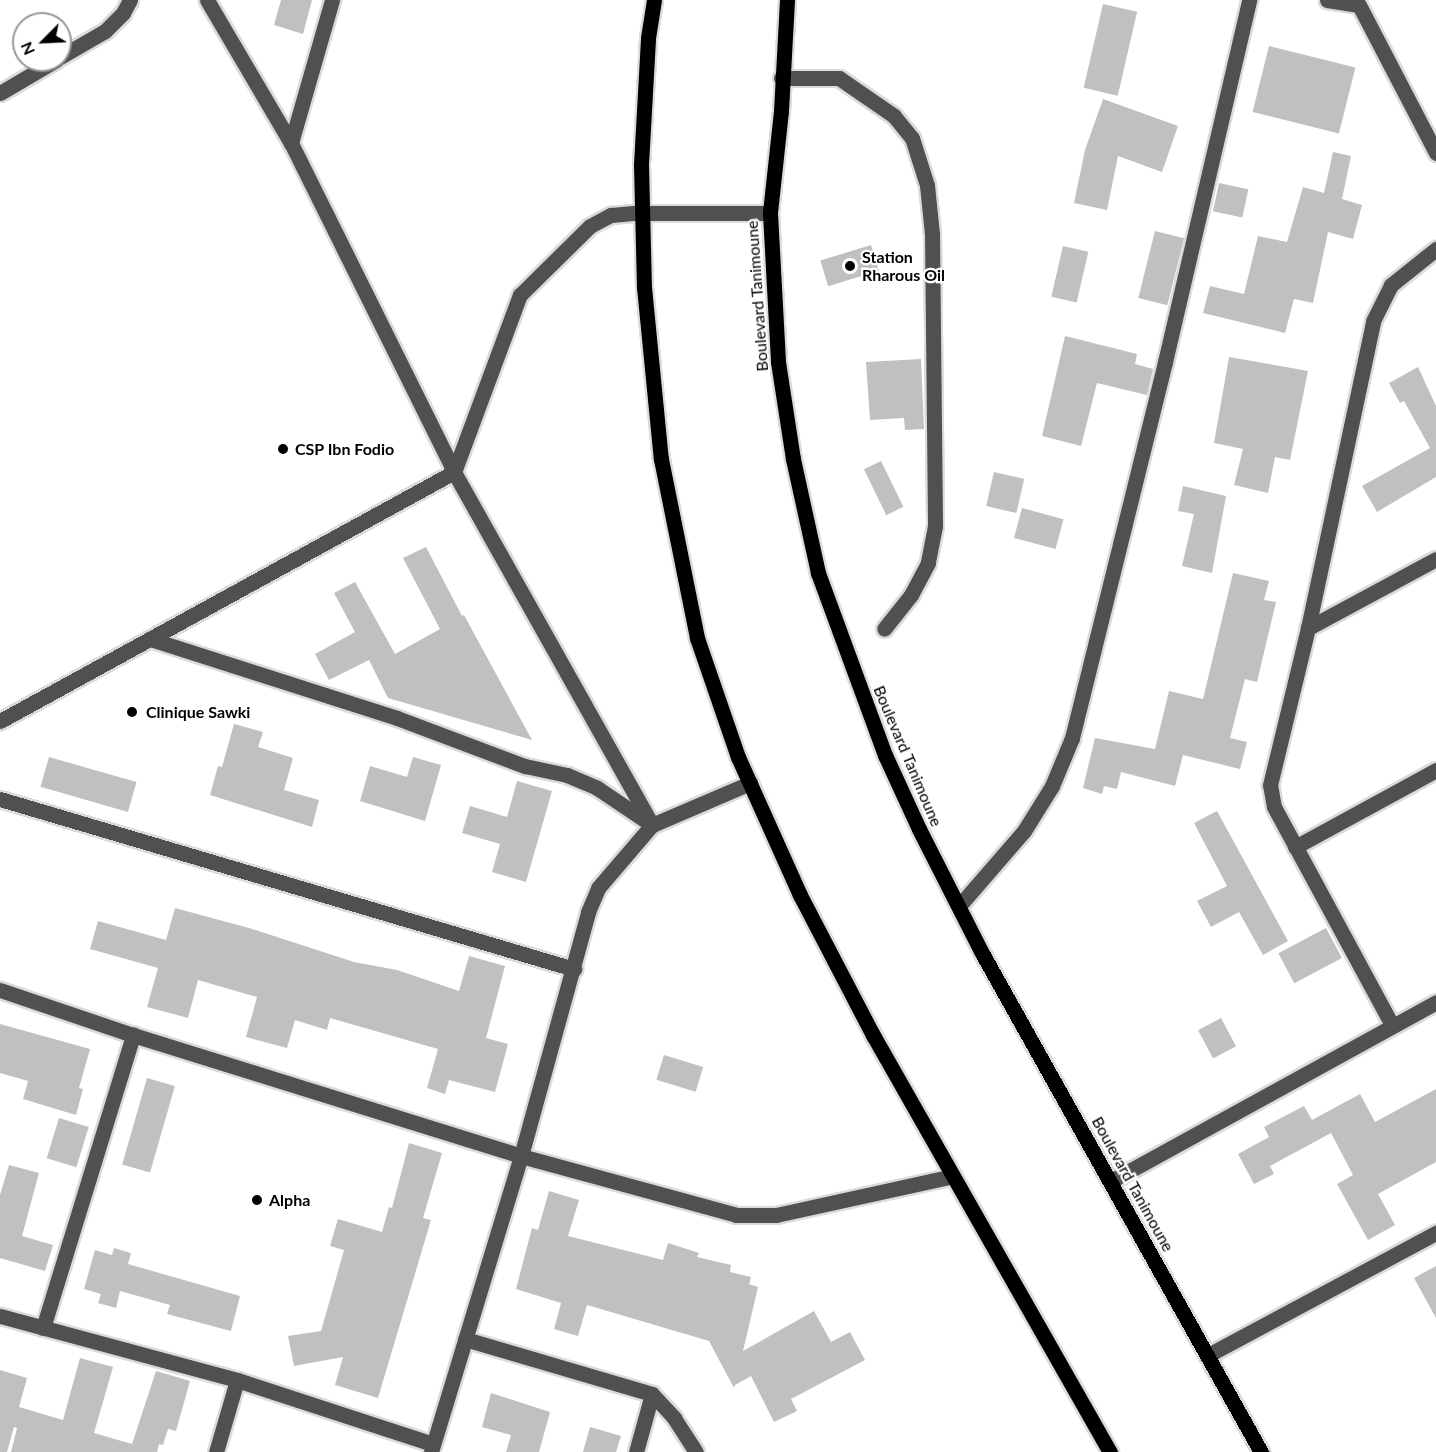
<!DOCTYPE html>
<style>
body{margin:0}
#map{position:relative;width:1436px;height:1452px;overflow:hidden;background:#fff;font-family:Lato,sans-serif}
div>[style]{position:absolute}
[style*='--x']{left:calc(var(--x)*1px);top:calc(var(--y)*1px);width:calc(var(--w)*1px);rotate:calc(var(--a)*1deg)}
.building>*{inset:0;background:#c0c0c0;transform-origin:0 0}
.roads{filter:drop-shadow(2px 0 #dbdbdb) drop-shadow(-2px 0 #dbdbdb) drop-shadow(0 2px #dbdbdb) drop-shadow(0 -2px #dbdbdb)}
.minor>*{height:15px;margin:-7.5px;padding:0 7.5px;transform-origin:7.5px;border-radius:7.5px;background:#505050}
.major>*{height:15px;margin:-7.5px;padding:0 7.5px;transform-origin:7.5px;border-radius:7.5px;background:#000}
.dots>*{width:16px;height:16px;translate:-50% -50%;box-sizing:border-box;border:3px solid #fff;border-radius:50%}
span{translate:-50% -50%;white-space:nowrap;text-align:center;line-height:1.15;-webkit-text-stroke:4.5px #fff;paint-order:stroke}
.poi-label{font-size:16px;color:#000;font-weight:700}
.left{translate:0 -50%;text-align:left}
.street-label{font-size:16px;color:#000}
.north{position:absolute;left:12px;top:12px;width:60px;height:60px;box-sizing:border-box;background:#fff;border:2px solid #999;border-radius:50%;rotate:246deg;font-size:16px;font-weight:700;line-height:24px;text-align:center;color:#000}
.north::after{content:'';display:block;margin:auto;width:21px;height:27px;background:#000;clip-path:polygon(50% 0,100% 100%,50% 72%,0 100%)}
</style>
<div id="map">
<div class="building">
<div style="clip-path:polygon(281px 0,312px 0,303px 34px,274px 25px)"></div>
<div style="left:1103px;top:4px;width:35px;height:86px;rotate:13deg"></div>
<div style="left:1269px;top:46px;width:89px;height:68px;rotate:14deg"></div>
<div style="clip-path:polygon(1103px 99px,1178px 126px,1162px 172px,1118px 156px,1107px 210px,1074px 203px,1085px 150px)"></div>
<div style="clip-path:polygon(1333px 152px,1351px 156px,1342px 199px,1362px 205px,1353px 239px,1328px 232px,1313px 303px,1294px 299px,1285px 333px,1203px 313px,1210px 286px,1244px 294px,1258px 236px,1287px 242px,1303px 187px,1324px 193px)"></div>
<div style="left:1219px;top:183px;width:30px;height:29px;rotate:12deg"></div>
<div style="left:1155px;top:231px;width:30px;height:69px;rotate:14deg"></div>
<div style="left:871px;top:245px;width:27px;height:53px;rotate:73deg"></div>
<div style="left:1063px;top:246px;width:26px;height:52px;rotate:13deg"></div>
<div style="clip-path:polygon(1065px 336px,1137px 354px,1135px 364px,1153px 369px,1147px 395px,1097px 383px,1081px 446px,1042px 436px)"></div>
<div style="clip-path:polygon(1229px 357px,1308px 371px,1290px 460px,1275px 457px,1268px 493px,1234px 485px,1243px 449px,1214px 443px)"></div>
<div style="clip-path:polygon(921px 359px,924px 429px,905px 430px,904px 418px,870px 420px,866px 362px)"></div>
<div style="clip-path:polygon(1418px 367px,1436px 406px,1436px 477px,1377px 512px,1362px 486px,1430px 448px,1404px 401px,1400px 403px,1389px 383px)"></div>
<div style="left:881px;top:461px;width:51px;height:19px;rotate:64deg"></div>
<div style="left:994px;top:472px;width:31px;height:35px;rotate:13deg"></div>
<div style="clip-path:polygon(1183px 486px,1226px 496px,1212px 573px,1182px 566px,1194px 514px,1178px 511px)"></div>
<div style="left:1022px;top:508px;width:43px;height:31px;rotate:15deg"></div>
<div style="clip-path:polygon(426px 547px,462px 616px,464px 615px,532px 740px,388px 698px,369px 660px,329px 680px,315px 654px,355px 632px,334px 593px,355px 582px,395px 654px,440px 629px,403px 558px)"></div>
<div style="clip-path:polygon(1233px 573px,1269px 581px,1264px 600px,1276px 602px,1257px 682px,1245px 679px,1230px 738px,1247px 742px,1240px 769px,1183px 755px,1175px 786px,1121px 772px,1117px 789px,1104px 786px,1102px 794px,1083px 788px,1095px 738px,1155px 749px,1169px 691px,1203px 699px)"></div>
<div style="clip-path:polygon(234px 724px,263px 732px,258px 747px,293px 758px,284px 790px,319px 800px,312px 827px,210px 795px,218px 766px,222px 767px)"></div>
<div style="left:49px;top:757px;width:91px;height:31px;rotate:16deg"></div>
<div style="clip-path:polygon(413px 757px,441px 765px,425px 821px,360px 801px,370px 766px,407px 777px)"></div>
<div style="clip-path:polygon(517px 781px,552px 791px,526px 882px,492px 872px,500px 844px,462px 833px,470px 806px,507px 817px)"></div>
<div style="clip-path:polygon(1217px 811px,1288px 941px,1263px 955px,1239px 912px,1211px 927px,1197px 901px,1227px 886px,1194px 823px)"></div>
<div style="clip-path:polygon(175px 908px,249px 928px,354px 962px,397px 970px,459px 991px,469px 956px,505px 966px,486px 1038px,508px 1044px,495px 1092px,449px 1080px,445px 1094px,427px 1088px,438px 1049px,330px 1018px,327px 1030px,295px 1020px,287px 1048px,246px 1037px,257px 997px,198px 980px,188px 1018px,147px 1007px,158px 968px,90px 949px,98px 921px,166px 940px)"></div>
<div style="left:1326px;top:928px;width:34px;height:54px;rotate:62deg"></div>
<div style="left:1221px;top:1018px;width:32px;height:26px;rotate:62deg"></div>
<div style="clip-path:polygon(0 1024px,90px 1049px,79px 1088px,83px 1089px,76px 1115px,23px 1099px,28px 1081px,0 1073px)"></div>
<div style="left:664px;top:1055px;width:41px;height:26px;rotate:17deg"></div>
<div style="left:147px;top:1078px;width:29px;height:90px;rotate:16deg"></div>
<div style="clip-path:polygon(1436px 1089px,1436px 1162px,1378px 1194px,1395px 1225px,1368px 1240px,1337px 1184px,1353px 1175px,1331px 1133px,1270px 1166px,1274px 1174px,1254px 1184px,1238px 1154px,1269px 1137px,1264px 1127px,1304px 1106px,1312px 1120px,1360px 1094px,1375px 1122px)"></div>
<div style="left:59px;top:1118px;width:31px;height:42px;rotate:17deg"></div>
<div style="clip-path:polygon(409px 1143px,442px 1153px,423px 1218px,431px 1220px,378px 1398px,335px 1385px,343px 1357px,294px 1366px,288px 1336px,321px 1331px,344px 1250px,330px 1246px,338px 1219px,382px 1232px,389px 1207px,392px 1208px)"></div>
<div style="clip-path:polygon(9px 1165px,39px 1173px,22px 1236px,53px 1245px,45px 1271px,0 1258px,0 1195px)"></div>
<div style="clip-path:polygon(549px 1191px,579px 1200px,568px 1236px,663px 1260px,668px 1243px,699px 1253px,697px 1257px,731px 1265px,730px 1272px,751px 1277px,749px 1284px,758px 1287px,743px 1351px,814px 1311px,831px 1342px,850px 1332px,865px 1360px,791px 1399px,797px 1411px,774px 1422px,751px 1376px,735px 1385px,734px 1388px,709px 1341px,587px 1305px,578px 1336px,554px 1329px,561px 1303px,516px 1289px,532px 1228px,538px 1230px)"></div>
<div style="clip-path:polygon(114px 1248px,131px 1253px,128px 1264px,240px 1296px,231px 1331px,167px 1314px,170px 1305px,120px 1291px,116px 1308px,98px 1303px,101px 1294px,84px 1289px,95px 1250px,112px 1255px)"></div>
<div style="clip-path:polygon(1436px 1266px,1436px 1318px,1414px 1278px)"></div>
<div style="clip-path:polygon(80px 1358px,113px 1367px,94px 1433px,132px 1444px,156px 1371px,190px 1381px,176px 1431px,168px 1429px,163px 1445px,159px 1444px,157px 1452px,11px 1452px,17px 1428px,14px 1427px,7px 1452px,0 1452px,0 1370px,27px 1378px,19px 1407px,63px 1420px)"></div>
<div style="clip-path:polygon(491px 1393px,550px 1412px,539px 1452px,506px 1452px,511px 1435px,482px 1427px)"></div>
<div style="clip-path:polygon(590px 1427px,621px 1436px,616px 1452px,583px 1452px)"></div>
</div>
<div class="roads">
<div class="minor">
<div style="--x:207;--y:0;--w:166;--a:59.6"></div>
<div style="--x:291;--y:143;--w:367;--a:63.6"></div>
<div style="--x:454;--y:472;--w:405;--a:60.7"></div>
<div style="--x:1327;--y:0;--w:32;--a:9"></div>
<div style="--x:1359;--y:5;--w:167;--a:62.5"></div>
<div style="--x:60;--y:57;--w:52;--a:-30"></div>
<div style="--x:105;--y:31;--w:25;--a:-45"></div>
<div style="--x:123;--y:13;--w:15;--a:-62"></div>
<div style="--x:781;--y:78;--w:58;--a:0"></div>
<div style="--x:839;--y:78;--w:67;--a:34.6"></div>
<div style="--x:894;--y:116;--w:28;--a:51"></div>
<div style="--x:912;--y:138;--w:49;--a:72.3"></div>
<div style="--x:927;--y:185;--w:49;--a:84.2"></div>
<div style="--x:932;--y:234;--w:292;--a:89.4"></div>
<div style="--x:935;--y:526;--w:38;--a:101"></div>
<div style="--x:928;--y:563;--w:36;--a:118"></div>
<div style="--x:911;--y:595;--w:43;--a:128.5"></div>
<div style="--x:0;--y:93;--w:65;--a:-30.5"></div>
<div style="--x:291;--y:143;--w:149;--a:-74"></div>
<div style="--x:1308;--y:628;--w:145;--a:-28.3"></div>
<div style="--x:150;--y:639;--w:259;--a:17.7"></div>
<div style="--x:397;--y:718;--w:137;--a:20.6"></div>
<div style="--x:525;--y:766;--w:43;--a:12.1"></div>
<div style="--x:567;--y:775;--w:33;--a:23"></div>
<div style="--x:597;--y:788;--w:63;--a:33.9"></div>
<div style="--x:0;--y:721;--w:518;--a:-28.74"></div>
<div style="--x:454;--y:472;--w:189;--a:-69.6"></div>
<div style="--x:520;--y:295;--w:98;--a:-44.6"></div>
<div style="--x:590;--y:226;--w:24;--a:-28"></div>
<div style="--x:611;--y:215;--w:25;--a:-5"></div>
<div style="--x:636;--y:213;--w:134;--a:0"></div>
<div style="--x:0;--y:799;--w:599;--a:16.5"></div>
<div style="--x:1295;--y:847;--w:161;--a:-28.6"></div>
<div style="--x:959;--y:906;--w:99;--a:-49.1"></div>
<div style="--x:1024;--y:831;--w:53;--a:-58.1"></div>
<div style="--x:1052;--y:786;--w:52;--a:-67.4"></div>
<div style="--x:1072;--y:738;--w:387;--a:-76.1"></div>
<div style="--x:1165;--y:362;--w:372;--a:-76.9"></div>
<div style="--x:0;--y:990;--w:140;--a:18.7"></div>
<div style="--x:133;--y:1035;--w:406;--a:17.3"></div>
<div style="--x:521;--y:1156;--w:223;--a:15.3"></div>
<div style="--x:736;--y:1215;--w:40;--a:0"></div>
<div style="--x:776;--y:1215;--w:181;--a:-12.4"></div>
<div style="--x:1392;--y:1025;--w:248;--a:-118.4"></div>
<div style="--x:1274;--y:807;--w:22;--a:-100"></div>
<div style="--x:1270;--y:785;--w:162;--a:-76.4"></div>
<div style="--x:1308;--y:628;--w:314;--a:-78"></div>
<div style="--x:1373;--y:321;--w:40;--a:-63.4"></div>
<div style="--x:1391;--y:285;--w:58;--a:-38.7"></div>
<div style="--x:1111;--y:1181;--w:371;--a:-28.8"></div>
<div style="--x:0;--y:1316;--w:245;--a:15.1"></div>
<div style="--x:237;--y:1380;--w:206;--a:18.1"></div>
<div style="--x:43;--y:1328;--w:307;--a:-72.9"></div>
<div style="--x:465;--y:1339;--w:195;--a:16.4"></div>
<div style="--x:652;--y:1394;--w:33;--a:47"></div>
<div style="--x:674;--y:1418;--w:40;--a:57.1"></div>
<div style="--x:1208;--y:1355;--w:259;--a:-28.2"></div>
<div style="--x:216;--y:1452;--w:75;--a:-73.7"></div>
<div style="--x:431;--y:1452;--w:309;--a:-73.1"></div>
<div style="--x:521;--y:1156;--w:253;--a:-74.6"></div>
<div style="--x:588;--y:912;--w:26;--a:-67"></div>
<div style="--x:598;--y:888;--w:83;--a:-49.4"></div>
<div style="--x:652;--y:825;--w:107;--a:-23.2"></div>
<div style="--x:636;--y:1452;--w:60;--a:-74.6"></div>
</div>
<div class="major">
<div style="--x:654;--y:0;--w:39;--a:99"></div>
<div style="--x:648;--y:39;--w:126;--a:93.2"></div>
<div style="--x:641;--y:165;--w:122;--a:88.6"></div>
<div style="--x:644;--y:287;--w:173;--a:84.4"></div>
<div style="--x:661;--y:459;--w:183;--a:78.6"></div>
<div style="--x:697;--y:638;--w:126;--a:71"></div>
<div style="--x:738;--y:757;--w:151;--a:65.8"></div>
<div style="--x:800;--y:895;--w:158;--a:62.5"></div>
<div style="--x:873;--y:1035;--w:480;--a:60.4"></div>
<div style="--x:787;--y:0;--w:111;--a:93.1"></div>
<div style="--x:781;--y:111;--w:103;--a:96.2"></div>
<div style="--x:770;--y:213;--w:149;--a:86.9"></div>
<div style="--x:778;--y:362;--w:98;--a:81.2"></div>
<div style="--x:793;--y:459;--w:117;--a:77.6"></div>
<div style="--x:818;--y:573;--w:194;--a:69.8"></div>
<div style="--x:885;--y:755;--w:81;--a:65.3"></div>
<div style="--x:919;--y:829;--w:139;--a:63.1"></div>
<div style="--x:982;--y:953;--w:572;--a:60.79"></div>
</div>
</div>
<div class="dots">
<div style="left:850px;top:266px;background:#000"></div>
<div style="left:283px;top:449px;background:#000"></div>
<div style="left:132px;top:712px;background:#000"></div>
<div style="left:257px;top:1200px;background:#000"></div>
</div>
<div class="poi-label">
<span class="left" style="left:862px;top:266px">Station<br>Rharous Oil</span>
<span class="left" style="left:295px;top:449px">CSP Ibn Fodio</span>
<span class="left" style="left:146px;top:712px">Clinique Sawki</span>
<span class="left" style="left:269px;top:1200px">Alpha</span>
</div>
<div class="street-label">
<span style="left:757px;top:296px;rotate:-94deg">Boulevard Tanimoune</span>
<span style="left:908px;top:756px;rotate:67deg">Boulevard Tanimoune</span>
<span style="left:1133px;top:1184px;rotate:61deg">Boulevard Tanimoune</span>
</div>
<div class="north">N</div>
</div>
